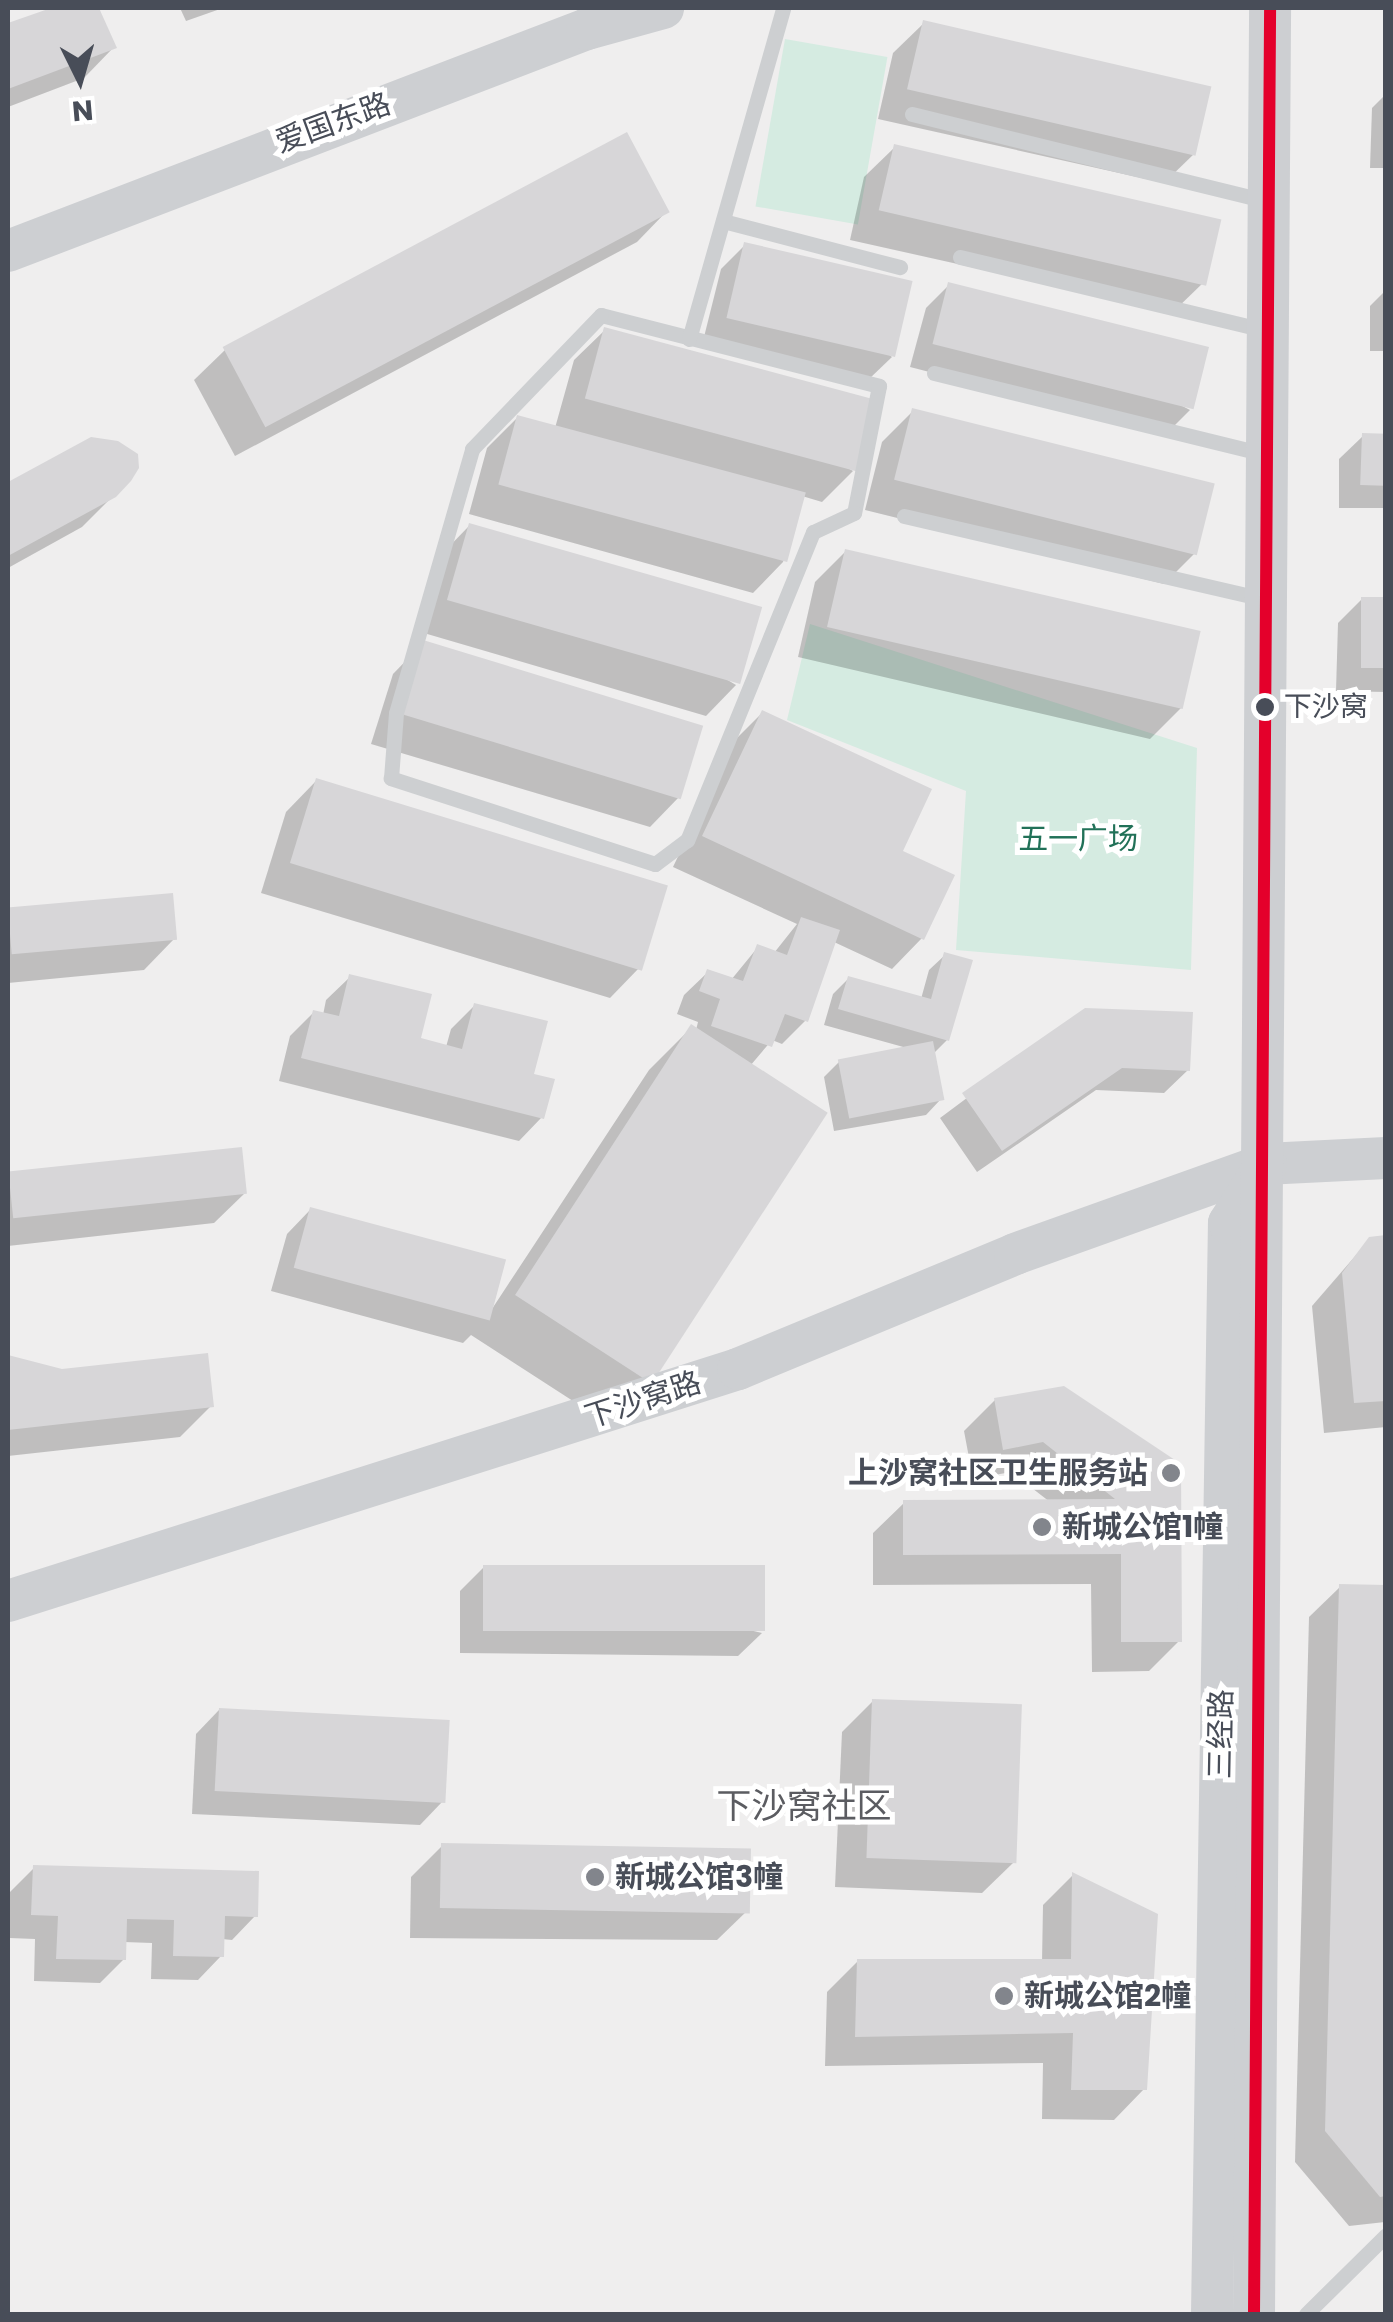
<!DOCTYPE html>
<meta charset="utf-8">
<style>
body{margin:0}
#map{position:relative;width:1393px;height:2322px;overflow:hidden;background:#efeeee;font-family:Poppins,"Noto Sans SC",sans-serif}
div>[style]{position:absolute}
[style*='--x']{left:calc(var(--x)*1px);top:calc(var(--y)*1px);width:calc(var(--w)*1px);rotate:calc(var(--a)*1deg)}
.green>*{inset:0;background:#d5ebe1;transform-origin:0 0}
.shadow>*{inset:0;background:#0003}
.building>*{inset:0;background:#d7d6d8;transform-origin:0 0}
.lane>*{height:15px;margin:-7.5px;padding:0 7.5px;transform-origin:7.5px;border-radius:7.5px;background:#cdcfd1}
.secondary>*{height:42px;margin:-21px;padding:0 21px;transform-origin:21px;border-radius:21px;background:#cdcfd2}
.bus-1>*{height:12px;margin:-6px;padding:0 6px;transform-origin:6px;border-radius:6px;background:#e4002b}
.dots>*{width:28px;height:28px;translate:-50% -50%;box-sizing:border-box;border:5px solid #fff;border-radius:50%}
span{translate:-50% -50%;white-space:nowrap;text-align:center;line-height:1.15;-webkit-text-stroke:10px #fff;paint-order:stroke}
.bus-label{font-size:28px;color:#484d58}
.left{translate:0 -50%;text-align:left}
.street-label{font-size:30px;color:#484d58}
.park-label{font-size:30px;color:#217158}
.poi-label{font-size:30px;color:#484d58;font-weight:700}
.right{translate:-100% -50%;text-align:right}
.quarter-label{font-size:35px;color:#5b5c61}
.frame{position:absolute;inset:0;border:10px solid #484d58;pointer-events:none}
.north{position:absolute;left:30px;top:30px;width:100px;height:100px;-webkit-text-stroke:8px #fff;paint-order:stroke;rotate:175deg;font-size:28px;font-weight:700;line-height:40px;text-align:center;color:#484d58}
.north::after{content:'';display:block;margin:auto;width:35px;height:45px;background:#484d58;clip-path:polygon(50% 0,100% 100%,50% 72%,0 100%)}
</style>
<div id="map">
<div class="green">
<div style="left:785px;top:39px;width:104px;height:170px;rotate:10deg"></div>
<div style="clip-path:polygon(810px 624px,1197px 748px,1191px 970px,956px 950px,966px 791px,787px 720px)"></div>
</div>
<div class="shadow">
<div style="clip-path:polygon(59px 8px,97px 8px,114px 47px,84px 78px,8px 107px,8px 25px)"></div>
<div style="clip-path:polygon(180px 8px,223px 8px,186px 21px)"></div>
<div style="clip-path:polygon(924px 23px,1195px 153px,1164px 183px,878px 119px,893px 53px)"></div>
<div style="clip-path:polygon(1386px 94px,1386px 168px,1370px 168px,1372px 108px)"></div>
<div style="clip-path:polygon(895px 147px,1204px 282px,1173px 312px,850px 240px,864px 177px)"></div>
<div style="clip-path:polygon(667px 211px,637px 242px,235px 456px,194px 380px,225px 350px)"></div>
<div style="clip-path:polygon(745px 245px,892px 357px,868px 380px,703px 341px,721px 269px)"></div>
<div style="clip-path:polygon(949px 285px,1190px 410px,1167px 433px,910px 367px,926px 308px)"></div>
<div style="clip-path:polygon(1386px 290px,1386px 351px,1370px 351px,1370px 306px)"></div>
<div style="clip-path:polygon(605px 330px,853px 471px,822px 502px,802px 496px,783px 562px,753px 593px,469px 514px,487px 448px,518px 417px,555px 428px,574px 360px)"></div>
<div style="clip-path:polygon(913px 411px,1195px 553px,1164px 584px,865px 510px,882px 442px)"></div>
<div style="clip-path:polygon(1363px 436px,1386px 436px,1386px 508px,1339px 508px,1339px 459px)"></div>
<div style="clip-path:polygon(91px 440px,114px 495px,82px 527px,8px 568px,8px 485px)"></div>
<div style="clip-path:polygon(469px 526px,736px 685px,706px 716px,417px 631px,439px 557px)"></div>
<div style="clip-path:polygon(846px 551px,1181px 708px,1150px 739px,798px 657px,815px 582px)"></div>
<div style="clip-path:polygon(1362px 599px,1386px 600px,1386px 692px,1336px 691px,1338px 623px)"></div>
<div style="clip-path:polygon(423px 643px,680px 796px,650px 827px,371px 744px,393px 674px)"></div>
<div style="clip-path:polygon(763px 712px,900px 852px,922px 938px,892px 969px,834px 942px,806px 1020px,782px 1044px,772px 1040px,750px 1066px,649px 1381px,607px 1423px,471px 1335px,463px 1343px,271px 1291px,287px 1234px,310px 1210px,490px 1312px,649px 1070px,691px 1028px,696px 1030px,698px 1022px,677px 1014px,684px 995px,708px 972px,731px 980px,758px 947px,774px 953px,797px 924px,673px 867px,732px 743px)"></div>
<div style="clip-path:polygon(316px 781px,640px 967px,610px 998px,261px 893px,286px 812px)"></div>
<div style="clip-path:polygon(170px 896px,174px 939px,144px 970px,8px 983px,8px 910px)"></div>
<div style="clip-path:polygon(945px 955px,947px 1040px,933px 1054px,941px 1099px,926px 1115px,834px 1131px,824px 1077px,840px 1061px,907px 1048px,824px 1025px,833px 994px,848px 979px,921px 999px,929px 970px)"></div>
<div style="clip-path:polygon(350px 977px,418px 1040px,446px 1047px,451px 1029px,474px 1006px,531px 1076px,542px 1117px,519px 1141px,279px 1081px,290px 1036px,314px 1012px,323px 1015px,326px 1000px)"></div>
<div style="clip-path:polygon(1085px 1010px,1188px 1070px,1164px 1093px,1096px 1090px,977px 1172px,940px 1118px)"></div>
<div style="clip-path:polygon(240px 1150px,245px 1193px,214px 1223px,8px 1246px,8px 1175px)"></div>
<div style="clip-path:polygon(1386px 1238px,1386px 1427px,1324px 1433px,1312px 1306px,1370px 1239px)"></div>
<div style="clip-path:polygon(8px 1357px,62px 1371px,211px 1406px,180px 1437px,8px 1456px)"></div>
<div style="clip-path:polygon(995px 1400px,1179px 1465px,1179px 1641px,1149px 1671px,1092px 1672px,1091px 1584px,873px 1585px,873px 1533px,904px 1503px,1050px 1502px,1011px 1472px,973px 1479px,964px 1431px)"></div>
<div style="clip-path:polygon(484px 1567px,762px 1633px,738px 1656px,460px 1653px,460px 1591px)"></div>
<div style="clip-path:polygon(1340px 1587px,1386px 2119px,1385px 2222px,1349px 2226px,1295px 2162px,1309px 1617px)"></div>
<div style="clip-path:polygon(873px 1701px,1013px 1863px,982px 1893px,835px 1887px,842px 1732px)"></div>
<div style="clip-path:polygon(219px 1710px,443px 1801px,420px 1825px,192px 1814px,196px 1734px)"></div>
<div style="clip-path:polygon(442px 1846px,748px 1910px,717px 1940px,410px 1938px,411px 1877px)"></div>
<div style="clip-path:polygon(34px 1868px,255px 1916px,232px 1940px,222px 1939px,221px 1956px,198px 1980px,151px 1979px,152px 1943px,124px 1942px,124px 1959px,100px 1983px,34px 1981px,35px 1939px,9px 1938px,10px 1892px)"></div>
<div style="clip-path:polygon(1073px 1875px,1144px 2089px,1114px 2120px,1042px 2119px,1043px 2063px,825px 2066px,827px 1992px,858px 1961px,1042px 1962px,1043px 1905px)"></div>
</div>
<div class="building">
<div style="clip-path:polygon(51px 8px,99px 8px,117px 48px,8px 89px,8px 23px)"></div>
<div style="left:923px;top:20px;width:296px;height:71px;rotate:13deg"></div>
<div style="left:627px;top:132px;width:91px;height:458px;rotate:62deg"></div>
<div style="left:894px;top:144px;width:336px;height:68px;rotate:13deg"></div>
<div style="left:744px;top:242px;width:173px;height:78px;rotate:13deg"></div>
<div style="left:948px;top:282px;width:269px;height:64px;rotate:14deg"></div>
<div style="left:604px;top:327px;width:282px;height:74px;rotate:15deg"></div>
<div style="left:912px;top:408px;width:312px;height:74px;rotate:14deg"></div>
<div style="left:517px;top:415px;width:299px;height:72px;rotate:15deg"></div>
<div style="left:1362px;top:433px;width:24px;height:52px;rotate:2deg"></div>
<div style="clip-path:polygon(91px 437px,118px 441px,138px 454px,139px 468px,131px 481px,116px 497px,8px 556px,8px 482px)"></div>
<div style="left:469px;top:523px;width:305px;height:80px;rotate:16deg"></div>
<div style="left:845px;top:549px;width:365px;height:80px;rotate:13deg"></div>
<div style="left:1361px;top:597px;width:25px;height:71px"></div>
<div style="left:423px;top:640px;width:293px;height:77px;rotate:17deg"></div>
<div style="clip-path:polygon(762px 710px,932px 789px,903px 851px,955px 875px,924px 940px,702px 836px)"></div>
<div style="left:316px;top:778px;width:368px;height:89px;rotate:17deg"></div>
<div style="left:173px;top:893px;width:47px;height:166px;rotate:85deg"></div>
<div style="clip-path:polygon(801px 917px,840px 930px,808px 1022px,785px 1014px,772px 1047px,711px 1026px,720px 999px,699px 991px,707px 969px,743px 981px,757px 944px,787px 955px)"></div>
<div style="clip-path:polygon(944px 952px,973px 960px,949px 1041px,838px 1009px,848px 976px,931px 999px)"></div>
<div style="clip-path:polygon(349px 974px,432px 994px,421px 1038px,462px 1049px,474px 1003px,548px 1021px,534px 1074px,555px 1079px,544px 1119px,301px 1058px,313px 1010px,339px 1016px)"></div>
<div style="clip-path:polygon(1085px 1008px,1193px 1012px,1190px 1071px,1122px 1068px,1002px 1151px,962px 1093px)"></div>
<div style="left:691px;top:1024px;width:163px;height:323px;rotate:33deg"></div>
<div style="left:933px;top:1041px;width:60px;height:97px;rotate:79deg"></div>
<div style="left:242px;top:1147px;width:47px;height:235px;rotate:84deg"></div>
<div style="left:310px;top:1207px;width:203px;height:63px;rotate:15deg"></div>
<div style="clip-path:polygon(1386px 1235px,1386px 1401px,1354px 1403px,1342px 1273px,1369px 1237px)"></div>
<div style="clip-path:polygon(208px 1353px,214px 1407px,8px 1430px,8px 1355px,62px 1369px)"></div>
<div style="clip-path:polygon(1064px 1386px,1181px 1464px,1182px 1642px,1121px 1642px,1121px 1554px,903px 1555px,903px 1500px,1115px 1499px,1043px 1442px,1003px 1450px,994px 1398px)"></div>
<div style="left:483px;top:1565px;width:282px;height:66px"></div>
<div style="clip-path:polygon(1339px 1584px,1386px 1585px,1386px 2196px,1380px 2197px,1325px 2131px)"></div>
<div style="left:872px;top:1699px;width:150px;height:159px;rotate:2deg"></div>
<div style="left:219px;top:1708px;width:231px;height:83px;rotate:3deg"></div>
<div style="left:441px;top:1843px;width:310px;height:65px;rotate:1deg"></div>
<div style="clip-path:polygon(33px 1865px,259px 1871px,258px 1917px,225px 1916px,224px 1957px,173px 1956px,174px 1920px,127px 1919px,126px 1960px,56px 1959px,58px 1916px,31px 1915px)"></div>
<div style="clip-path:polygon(1072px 1872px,1158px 1914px,1147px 2090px,1071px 2090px,1073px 2033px,855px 2037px,857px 1959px,1071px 1959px)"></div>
</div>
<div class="lane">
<div style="--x:912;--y:114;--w:364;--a:13.8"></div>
<div style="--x:723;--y:221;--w:183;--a:14.6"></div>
<div style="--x:960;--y:257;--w:314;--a:13.5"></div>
<div style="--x:601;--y:315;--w:287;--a:14.3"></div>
<div style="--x:879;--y:386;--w:129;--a:101.1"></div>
<div style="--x:854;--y:513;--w:45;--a:155.1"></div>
<div style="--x:813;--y:532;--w:333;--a:112.2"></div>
<div style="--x:687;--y:840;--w:40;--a:143"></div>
<div style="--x:655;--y:864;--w:278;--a:-162"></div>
<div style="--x:391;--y:778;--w:65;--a:-85.6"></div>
<div style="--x:396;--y:713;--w:275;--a:-73.9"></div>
<div style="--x:472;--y:449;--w:186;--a:-46.1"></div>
<div style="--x:689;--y:339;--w:344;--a:-74.1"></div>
<div style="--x:934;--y:373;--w:341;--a:13.8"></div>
<div style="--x:904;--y:516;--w:369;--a:13"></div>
<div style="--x:1306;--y:2314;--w:112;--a:-44.6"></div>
</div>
<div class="secondary">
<div style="--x:8;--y:251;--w:620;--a:-20.98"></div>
<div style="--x:587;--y:29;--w:79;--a:-15.4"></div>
<div style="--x:8;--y:1601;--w:766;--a:-17.63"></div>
<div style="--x:738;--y:1369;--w:300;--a:-22.5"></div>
<div style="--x:1015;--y:1254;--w:268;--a:-19.7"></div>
<div style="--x:1267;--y:1164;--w:119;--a:-2.9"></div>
<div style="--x:1212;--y:2314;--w:1091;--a:-89.11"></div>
<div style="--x:1229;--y:1223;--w:69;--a:-57.5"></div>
<div style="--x:1254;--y:2314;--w:2306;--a:-89.6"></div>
</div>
<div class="bus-1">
<div style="--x:1254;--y:2314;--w:2306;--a:-89.6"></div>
</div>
<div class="dots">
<div style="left:1265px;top:707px;background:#484d58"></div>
<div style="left:1171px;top:1473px;background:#82858c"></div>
<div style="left:1042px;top:1527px;background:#82858c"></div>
<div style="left:595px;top:1877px;background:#82858c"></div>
<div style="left:1004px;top:1996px;background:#82858c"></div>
</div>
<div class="bus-label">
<span class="left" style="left:1284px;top:707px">下沙窝</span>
</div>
<div class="street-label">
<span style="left:333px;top:123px;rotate:-20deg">爱国东路</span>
<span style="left:643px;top:1400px;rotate:-18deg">下沙窝路</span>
<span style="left:1221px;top:1734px;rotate:-89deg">三经路</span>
</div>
<div class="park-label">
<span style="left:1078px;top:839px">五一广场</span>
</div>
<div class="poi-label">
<span class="right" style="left:1148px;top:1473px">上沙窝社区卫生服务站</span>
<span class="left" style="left:1062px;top:1527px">新城公馆1幢</span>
<span class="left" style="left:615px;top:1877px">新城公馆3幢</span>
<span class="left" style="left:1024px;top:1996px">新城公馆2幢</span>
</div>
<div class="quarter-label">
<span style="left:804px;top:1806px">下沙窝社区</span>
</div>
<div class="frame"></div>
<div class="north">N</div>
</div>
